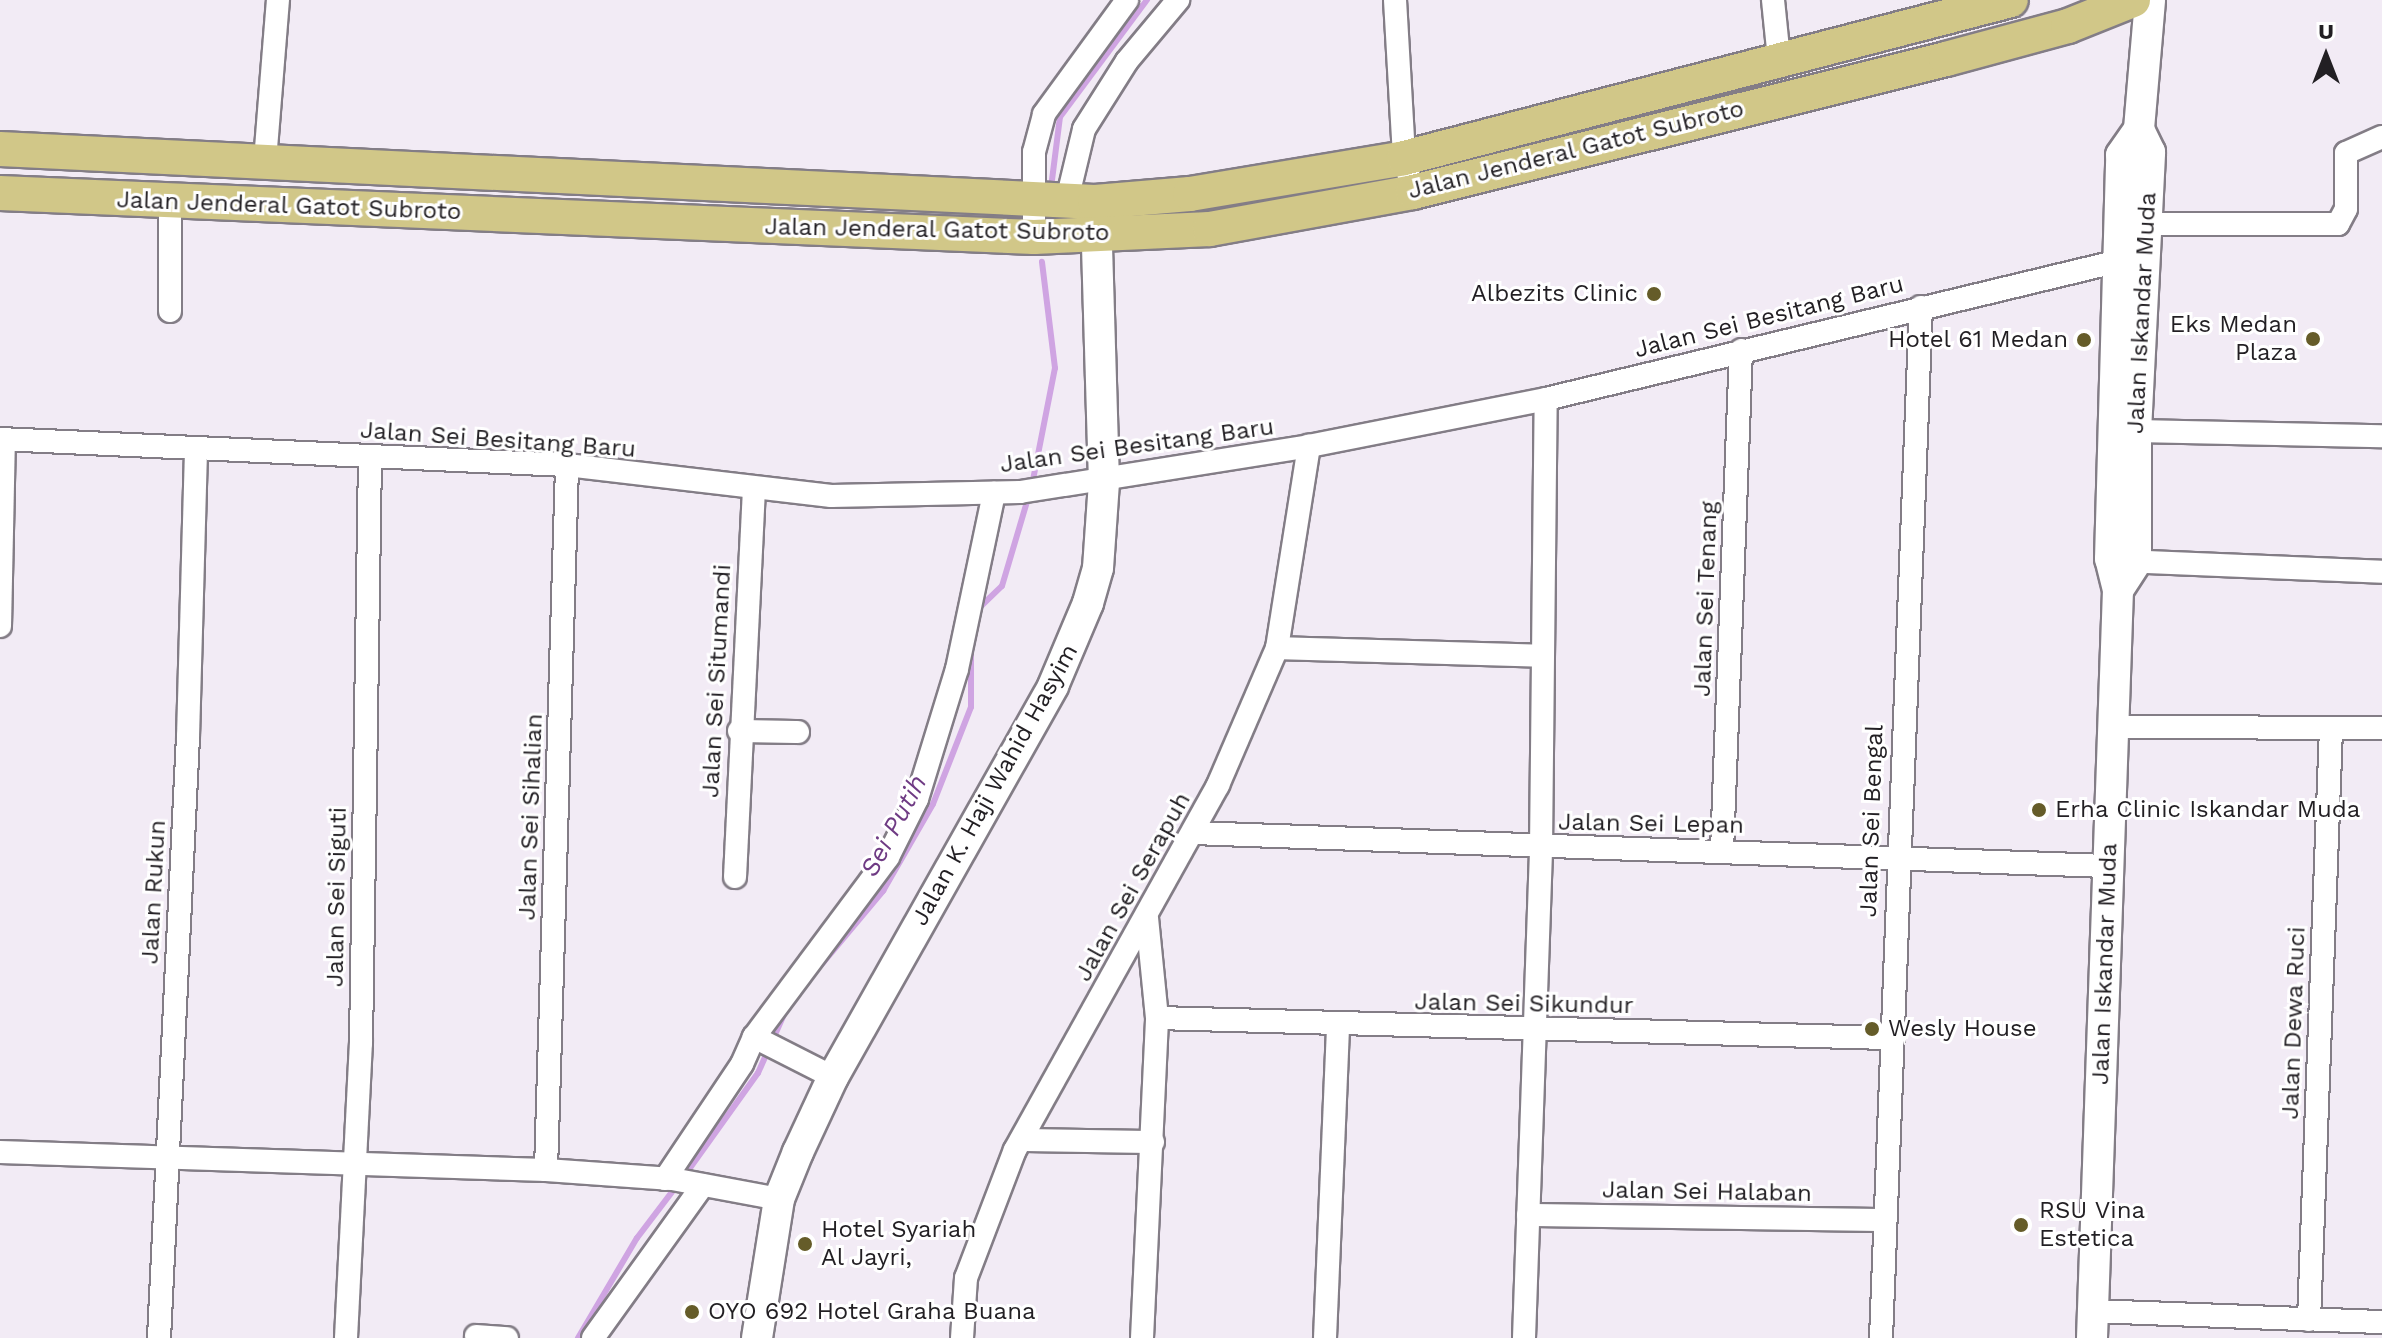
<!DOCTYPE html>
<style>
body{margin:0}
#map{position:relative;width:2382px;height:1338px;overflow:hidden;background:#f2ebf5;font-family:"Work Sans",sans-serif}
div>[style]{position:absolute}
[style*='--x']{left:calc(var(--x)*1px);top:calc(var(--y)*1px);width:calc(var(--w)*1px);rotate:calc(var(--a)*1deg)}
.stream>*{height:6px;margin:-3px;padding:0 3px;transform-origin:3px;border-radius:3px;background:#cfa4e2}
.roads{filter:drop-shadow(2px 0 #837d86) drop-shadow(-2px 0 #837d86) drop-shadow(0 2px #837d86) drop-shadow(0 -2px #837d86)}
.street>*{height:22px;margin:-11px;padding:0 11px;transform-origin:11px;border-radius:11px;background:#fff}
.secondary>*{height:30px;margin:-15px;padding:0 15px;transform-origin:15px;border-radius:15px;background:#fff}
.primary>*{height:34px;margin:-17px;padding:0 17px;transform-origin:17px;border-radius:17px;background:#d1c788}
.dots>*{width:22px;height:22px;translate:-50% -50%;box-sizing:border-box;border:4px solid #fff;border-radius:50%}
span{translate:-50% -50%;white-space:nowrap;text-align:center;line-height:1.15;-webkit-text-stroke:6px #fff;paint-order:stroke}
.street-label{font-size:24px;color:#221f23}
.poi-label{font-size:24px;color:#221f23}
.right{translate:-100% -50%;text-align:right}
.left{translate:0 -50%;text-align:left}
.water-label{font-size:26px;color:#6f3b84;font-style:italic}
.north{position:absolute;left:2286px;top:16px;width:80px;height:80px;-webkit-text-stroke:6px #fff;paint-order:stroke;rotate:0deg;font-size:22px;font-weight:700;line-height:32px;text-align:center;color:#221f23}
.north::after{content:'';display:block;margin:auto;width:28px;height:36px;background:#221f23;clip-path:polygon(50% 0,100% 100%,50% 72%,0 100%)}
</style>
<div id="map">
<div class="stream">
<div style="--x:1052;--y:180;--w:64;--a:-82.8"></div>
<div style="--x:1060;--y:117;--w:146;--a:-53.4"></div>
<div style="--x:1032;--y:485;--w:119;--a:-78.9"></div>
<div style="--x:1055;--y:368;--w:107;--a:-97"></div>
<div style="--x:978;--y:609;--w:33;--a:-44"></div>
<div style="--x:1002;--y:586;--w:95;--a:-73.5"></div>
<div style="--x:821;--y:965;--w:97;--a:-50"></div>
<div style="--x:883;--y:891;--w:100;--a:-60.1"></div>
<div style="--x:933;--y:804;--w:104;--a:-68.6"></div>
<div style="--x:971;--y:707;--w:56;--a:-90"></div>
<div style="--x:685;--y:1175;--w:125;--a:-54.4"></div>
<div style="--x:758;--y:1073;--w:67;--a:-66.1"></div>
<div style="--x:578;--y:1338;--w:116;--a:-59.5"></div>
<div style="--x:637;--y:1238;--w:68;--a:-52.8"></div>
</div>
<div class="roads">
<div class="street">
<div style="--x:1395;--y:0;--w:158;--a:86.7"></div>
<div style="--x:1404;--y:158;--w:35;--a:75"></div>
<div style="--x:1773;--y:0;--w:59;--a:84.2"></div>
<div style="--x:265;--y:161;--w:162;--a:-85.4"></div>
<div style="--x:1067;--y:200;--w:73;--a:-76.5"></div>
<div style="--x:1084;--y:129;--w:80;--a:-57.7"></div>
<div style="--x:1127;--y:61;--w:80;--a:-50.1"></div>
<div style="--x:170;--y:201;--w:110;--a:90"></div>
<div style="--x:2148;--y:224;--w:190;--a:0"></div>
<div style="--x:2338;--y:224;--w:17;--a:-62"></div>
<div style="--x:2346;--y:209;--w:56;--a:-90"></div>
<div style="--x:2346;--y:153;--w:39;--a:-24"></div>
<div style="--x:1034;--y:237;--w:85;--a:-90"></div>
<div style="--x:1034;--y:152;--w:39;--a:-75"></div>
<div style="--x:1044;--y:114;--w:141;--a:-53.9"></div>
<div style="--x:2136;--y:431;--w:246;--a:1.2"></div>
<div style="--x:0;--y:439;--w:568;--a:2.63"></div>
<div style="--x:567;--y:465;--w:266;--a:6.7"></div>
<div style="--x:831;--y:496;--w:189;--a:-1.2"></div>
<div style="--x:1020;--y:492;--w:293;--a:-9"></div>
<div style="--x:1309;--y:446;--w:242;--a:-11.2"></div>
<div style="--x:1546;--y:399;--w:589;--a:-13.54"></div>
<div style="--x:2123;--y:561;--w:259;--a:2.4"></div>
<div style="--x:0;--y:626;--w:187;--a:-88.8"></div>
<div style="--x:1277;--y:648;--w:262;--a:1.7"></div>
<div style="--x:2113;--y:727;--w:269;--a:0.2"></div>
<div style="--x:739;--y:731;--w:59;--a:1"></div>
<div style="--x:1193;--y:833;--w:916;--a:2.07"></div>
<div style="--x:1722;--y:851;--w:501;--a:-87.83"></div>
<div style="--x:735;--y:877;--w:388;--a:-87.2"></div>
<div style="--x:1157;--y:1018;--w:732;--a:1.57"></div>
<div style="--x:754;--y:1037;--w:89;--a:26.9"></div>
<div style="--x:1021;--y:1140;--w:132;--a:0.9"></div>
<div style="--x:0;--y:1152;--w:546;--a:1.89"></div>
<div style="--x:546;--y:1170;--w:126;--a:4.1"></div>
<div style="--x:672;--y:1179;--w:109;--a:10.6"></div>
<div style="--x:546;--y:1170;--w:705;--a:-88.29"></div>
<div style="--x:665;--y:1179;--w:138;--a:-56.2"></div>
<div style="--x:742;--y:1064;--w:30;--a:-66"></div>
<div style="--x:754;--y:1037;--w:224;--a:-53.3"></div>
<div style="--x:888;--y:857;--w:65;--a:-63.4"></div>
<div style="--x:917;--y:799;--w:136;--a:-72.9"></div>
<div style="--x:957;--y:669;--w:180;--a:-78.1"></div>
<div style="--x:1528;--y:1215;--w:357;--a:0.8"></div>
<div style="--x:2093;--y:1311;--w:289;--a:2.2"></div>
<div style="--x:2309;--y:1320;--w:592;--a:-87.87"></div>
<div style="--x:476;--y:1336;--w:31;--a:4"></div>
<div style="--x:159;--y:1338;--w:602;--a:-87.24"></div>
<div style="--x:188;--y:737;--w:288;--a:-88.4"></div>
<div style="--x:346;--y:1338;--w:295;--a:-87.1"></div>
<div style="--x:361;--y:1043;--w:586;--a:-89.12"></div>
<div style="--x:593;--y:1338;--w:188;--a:-54.3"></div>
<div style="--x:962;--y:1338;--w:60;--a:-86.2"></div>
<div style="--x:966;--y:1278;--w:137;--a:-69.1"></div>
<div style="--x:1015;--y:1150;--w:418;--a:-60.9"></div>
<div style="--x:1218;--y:785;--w:149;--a:-66.7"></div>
<div style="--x:1277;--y:648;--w:205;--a:-81"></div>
<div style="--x:1142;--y:1338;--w:320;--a:-87.3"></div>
<div style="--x:1157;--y:1018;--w:100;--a:-95.7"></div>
<div style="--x:1325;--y:1338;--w:311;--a:-87.6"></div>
<div style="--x:1524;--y:1338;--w:490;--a:-88"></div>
<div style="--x:1541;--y:848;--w:449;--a:-89.4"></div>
<div style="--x:1881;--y:1338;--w:1032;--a:-87.78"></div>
</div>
<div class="secondary">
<div style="--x:2118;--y:590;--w:33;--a:-57"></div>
<div style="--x:2136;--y:562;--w:131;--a:-90"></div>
<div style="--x:2136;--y:431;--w:279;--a:-87.1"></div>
<div style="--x:2150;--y:152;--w:25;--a:-116"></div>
<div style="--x:757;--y:1338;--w:141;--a:-81"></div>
<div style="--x:779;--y:1199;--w:51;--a:-68"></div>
<div style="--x:798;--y:1152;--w:83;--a:-65"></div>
<div style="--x:833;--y:1077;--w:449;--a:-60.6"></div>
<div style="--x:1053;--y:686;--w:90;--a:-67.1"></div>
<div style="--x:1088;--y:603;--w:36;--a:-74"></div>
<div style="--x:1098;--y:568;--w:86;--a:-86"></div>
<div style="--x:1104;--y:482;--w:270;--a:-91.7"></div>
<div style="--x:2092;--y:1338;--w:748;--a:-88.01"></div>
<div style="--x:2118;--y:590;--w:32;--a:-104"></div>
<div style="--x:2110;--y:559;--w:404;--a:-88.4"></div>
<div style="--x:2121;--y:155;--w:32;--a:-55"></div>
<div style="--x:2139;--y:129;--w:129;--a:-85.1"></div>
</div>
<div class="primary">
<div style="--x:0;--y:149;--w:1096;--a:2.77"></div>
<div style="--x:1095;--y:202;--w:95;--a:-4.8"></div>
<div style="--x:1190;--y:194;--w:217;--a:-9.5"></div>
<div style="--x:1404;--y:158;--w:627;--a:-14.59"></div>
<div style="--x:0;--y:193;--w:1035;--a:2.44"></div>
<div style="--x:1034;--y:237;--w:176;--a:-2.6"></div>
<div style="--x:1210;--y:229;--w:206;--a:-10.3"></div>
<div style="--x:1413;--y:192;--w:549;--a:-14.01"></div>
<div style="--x:1946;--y:59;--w:126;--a:-15.1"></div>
<div style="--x:2068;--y:26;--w:70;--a:-21.8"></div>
</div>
</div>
<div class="dots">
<div style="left:1654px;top:294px;background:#655c29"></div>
<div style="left:2313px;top:339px;background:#655c29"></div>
<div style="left:2084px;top:340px;background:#655c29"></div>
<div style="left:2039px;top:810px;background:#655c29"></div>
<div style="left:1872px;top:1029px;background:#655c29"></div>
<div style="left:2021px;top:1225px;background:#655c29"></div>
<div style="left:805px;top:1244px;background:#655c29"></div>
<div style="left:692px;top:1312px;background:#655c29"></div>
</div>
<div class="street-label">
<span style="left:1576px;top:150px;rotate:-14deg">Jalan Jenderal Gatot Subroto</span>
<span style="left:289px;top:206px;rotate:2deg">Jalan Jenderal Gatot Subroto</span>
<span style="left:937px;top:230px;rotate:1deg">Jalan Jenderal Gatot Subroto</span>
<span style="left:2142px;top:313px;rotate:-87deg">Jalan Iskandar Muda</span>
<span style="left:1769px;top:317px;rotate:-14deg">Jalan Sei Besitang Baru</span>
<span style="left:498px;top:440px;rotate:4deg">Jalan Sei Besitang Baru</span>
<span style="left:1137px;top:446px;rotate:-8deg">Jalan Sei Besitang Baru</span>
<span style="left:1706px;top:599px;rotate:-88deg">Jalan Sei Tenang</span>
<span style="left:717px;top:681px;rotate:-87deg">Jalan Sei Situmandi</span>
<span style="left:995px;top:785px;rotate:-61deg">Jalan K. Haji Wahid Hasyim</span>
<span style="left:531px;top:817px;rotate:-88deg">Jalan Sei Sihalian</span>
<span style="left:1872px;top:821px;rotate:-88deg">Jalan Sei Bengal</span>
<span style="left:1651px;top:824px;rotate:1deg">Jalan Sei Lepan</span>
<span style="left:1133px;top:887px;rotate:-61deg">Jalan Sei Serapuh</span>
<span style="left:154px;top:892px;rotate:-87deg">Jalan Rukun</span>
<span style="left:337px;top:897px;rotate:-89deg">Jalan Sei Siguti</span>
<span style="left:2105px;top:964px;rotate:-88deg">Jalan Iskandar Muda</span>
<span style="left:1524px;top:1004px;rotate:1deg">Jalan Sei Sikundur</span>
<span style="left:2294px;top:1023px;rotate:-88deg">Jalan Dewa Ruci</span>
<span style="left:1707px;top:1192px;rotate:1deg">Jalan Sei Halaban</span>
</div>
<div class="poi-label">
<span class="right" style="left:1638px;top:294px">Albezits Clinic</span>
<span class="right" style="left:2297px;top:339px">Eks Medan<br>Plaza</span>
<span class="right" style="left:2068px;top:340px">Hotel 61 Medan</span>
<span class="left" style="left:2055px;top:810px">Erha Clinic Iskandar Muda</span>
<span class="left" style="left:1888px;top:1029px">Wesly House</span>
<span class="left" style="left:2039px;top:1225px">RSU Vina<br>Estetica</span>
<span class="left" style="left:821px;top:1244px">Hotel Syariah<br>Al Jayri,</span>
<span class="left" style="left:708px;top:1312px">OYO 692 Hotel Graha Buana</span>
</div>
<div class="water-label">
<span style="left:894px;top:826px;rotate:-62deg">Sei Putih</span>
</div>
<div class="north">U</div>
</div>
